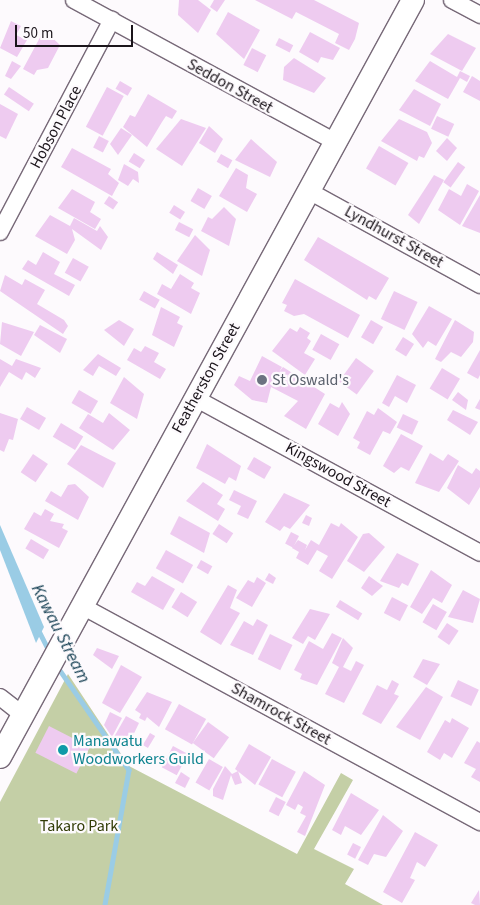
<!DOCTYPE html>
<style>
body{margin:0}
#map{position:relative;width:480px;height:905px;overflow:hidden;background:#fdfafd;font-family:"Source Sans 3",sans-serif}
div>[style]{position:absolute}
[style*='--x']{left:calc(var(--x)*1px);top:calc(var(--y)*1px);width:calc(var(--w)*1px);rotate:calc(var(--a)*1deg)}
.green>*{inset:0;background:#c4cfa6}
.water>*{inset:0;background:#9acce5}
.stream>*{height:4.5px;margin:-2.25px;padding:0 2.25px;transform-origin:2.25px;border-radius:2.25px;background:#9acce5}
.building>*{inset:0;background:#eecbf0;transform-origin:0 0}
.roads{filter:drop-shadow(1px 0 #776978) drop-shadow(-1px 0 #776978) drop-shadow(0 1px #776978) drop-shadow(0 -1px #776978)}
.minor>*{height:16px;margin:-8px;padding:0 8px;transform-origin:8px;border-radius:8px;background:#fff}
.secondary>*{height:22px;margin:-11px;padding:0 11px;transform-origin:11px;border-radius:11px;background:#fff}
.dots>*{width:14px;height:14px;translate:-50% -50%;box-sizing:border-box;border:2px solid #fdfafd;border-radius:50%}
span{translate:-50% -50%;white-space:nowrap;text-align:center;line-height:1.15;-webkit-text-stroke:4.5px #fdfafd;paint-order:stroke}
.street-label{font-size:16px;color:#1b151b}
.worship-label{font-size:16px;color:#5b616d}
.left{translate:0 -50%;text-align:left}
.culture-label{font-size:16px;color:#0d838f}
.park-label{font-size:16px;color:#313b05}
.water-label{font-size:18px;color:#1a4356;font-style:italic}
.scale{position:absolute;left:15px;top:25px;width:118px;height:22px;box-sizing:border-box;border:2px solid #1b151b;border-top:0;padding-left:6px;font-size:15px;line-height:18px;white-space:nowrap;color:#1b151b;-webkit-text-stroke:4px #fdfafd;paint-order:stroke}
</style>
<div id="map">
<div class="green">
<div style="clip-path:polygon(68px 674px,129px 766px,297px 854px,341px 773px,353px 780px,314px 849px,354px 869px,345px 884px,383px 905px,0 905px,0 802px)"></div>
</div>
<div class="water">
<div style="clip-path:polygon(0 525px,44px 627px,36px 643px,0 550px)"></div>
</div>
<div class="stream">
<div style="--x:38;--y:629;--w:25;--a:63"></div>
<div style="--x:57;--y:666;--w:126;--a:55.3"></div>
<div style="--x:129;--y:770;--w:137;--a:100.1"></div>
</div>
<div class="building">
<div style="clip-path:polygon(179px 0,198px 0,211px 10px,198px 33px,178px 15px)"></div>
<div style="clip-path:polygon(214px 0,225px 0,217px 12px,210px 7px)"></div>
<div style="clip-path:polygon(255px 0,314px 0,359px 23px,355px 39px,349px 50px,335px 43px,339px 34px,296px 12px,292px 19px)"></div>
<div style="clip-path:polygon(228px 12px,260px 30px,244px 59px,216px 34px)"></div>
<div style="clip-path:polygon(11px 21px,21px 26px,16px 35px,27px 40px,17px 57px,0 48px)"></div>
<div style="clip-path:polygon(44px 30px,60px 45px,48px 68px,37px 70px,34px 75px,23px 69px)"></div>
<div style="clip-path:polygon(310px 32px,340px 48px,333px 60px,321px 57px,318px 63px,299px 52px)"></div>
<div style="clip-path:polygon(448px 34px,476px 48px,462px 71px,430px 54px)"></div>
<div style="left:279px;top:38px;width:16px;height:8px;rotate:27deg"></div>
<div style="left:252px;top:48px;width:16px;height:19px;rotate:27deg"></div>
<div style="clip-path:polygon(294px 58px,326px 78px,314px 93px,283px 80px,284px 67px)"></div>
<div style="clip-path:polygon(12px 61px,21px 66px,11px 79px,5px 76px)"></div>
<div style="clip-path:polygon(430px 61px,457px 77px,460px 71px,470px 76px,467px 82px,460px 78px,448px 99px,415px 81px)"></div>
<div style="clip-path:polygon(472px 76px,480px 81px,480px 101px,463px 92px)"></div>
<div style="left:120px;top:81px;width:14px;height:9px;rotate:30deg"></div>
<div style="left:9px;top:87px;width:30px;height:9px;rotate:34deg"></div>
<div style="left:107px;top:87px;width:19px;height:45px;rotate:28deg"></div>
<div style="clip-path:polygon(414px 89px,441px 104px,430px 126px,399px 110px)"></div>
<div style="clip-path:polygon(148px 94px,177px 111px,172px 119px,166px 116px,162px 122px,147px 147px,123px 127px,130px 115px,135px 117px)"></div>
<div style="clip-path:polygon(0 104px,18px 114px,6px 139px,0 136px)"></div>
<div style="left:437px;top:116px;width:19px;height:14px;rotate:25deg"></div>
<div style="clip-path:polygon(181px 119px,206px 128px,182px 166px,156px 149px)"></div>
<div style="clip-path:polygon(399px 119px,427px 132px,432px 143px,424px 158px,419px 156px,417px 161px,381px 141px)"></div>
<div style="clip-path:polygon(209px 126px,223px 139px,215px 153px,199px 143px)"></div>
<div style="clip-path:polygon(121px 128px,132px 135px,118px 155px,110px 144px)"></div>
<div style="left:99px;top:136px;width:11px;height:13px;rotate:27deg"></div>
<div style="clip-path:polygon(447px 138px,457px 148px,447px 161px,436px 151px)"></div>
<div style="clip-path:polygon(251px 139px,277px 162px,270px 177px,235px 160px)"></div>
<div style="left:379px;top:146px;width:34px;height:26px;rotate:30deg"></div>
<div style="clip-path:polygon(72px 148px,111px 169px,108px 174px,119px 183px,112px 196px,61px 167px)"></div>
<div style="left:134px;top:153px;width:13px;height:10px;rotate:32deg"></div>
<div style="left:221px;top:154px;width:13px;height:9px;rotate:29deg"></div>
<div style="left:458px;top:162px;width:9px;height:25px;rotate:36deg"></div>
<div style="clip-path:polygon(124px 164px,138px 172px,139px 183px,133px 179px,128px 186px,118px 180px)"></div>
<div style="clip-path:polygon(236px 168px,248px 175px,246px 188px,257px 194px,247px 212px,219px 196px)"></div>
<div style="clip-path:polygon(434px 175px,444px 180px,419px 224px,408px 215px)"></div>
<div style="clip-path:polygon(467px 184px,479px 191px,460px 225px,438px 210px,449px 189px,461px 196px)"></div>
<div style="left:198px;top:188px;width:16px;height:15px;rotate:30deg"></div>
<div style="clip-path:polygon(72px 189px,95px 202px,90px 212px,101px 219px,95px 229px,58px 208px)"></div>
<div style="clip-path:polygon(480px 195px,480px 233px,462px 226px)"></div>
<div style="left:109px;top:196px;width:11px;height:9px;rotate:34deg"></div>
<div style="left:174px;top:205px;width:13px;height:9px;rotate:32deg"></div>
<div style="clip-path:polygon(224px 207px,236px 219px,229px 246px,201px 231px,208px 217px,212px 219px)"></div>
<div style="clip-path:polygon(50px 215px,70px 226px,74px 218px,97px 231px,100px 226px,108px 237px,101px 250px,72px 229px,75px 240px,67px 254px,35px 236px)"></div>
<div style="left:179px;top:222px;width:16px;height:9px;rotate:27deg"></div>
<div style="clip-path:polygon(195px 235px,210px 250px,202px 276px,177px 261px)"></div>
<div style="clip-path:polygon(318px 237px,389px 278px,376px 300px,369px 296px,367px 300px,304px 260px)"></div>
<div style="clip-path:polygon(43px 252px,60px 262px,54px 274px,75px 285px,69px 296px,22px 269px,28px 260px,36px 265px)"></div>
<div style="clip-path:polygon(157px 252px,178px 265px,173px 274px,153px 259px)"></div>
<div style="left:73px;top:258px;width:18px;height:17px;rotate:29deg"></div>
<div style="clip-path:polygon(180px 274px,194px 283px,191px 288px,200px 293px,191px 314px,157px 294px,162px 284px,171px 289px)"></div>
<div style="clip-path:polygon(5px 275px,22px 285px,25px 279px,45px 290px,37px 304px,64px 320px,68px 326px,63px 334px,0 291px)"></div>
<div style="clip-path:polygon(295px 279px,360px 315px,348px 338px,304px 314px,294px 316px,284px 311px,287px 305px,282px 303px)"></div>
<div style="left:144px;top:291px;width:18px;height:10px;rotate:29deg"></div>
<div style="left:394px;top:291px;width:26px;height:31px;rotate:25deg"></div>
<div style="clip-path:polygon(429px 306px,452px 319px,436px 346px,428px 341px,423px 348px,412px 334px)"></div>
<div style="clip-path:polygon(161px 307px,180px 317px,177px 323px,183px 326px,174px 347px,152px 335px)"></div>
<div style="clip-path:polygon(119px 320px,134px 329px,124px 346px,104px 330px)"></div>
<div style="left:371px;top:320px;width:14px;height:20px;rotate:30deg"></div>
<div style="clip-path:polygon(455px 320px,474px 332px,473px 342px,461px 357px,451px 352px,441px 362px,435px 359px)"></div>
<div style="clip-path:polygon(2px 322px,34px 332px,21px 356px,0 344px)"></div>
<div style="clip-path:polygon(40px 325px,67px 339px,60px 353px,34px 335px)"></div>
<div style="clip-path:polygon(300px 327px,310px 333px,307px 338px,311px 341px,304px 353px,315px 359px,305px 375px,272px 351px,290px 328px,297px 332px)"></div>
<div style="left:321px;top:334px;width:21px;height:18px;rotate:29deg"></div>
<div style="left:403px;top:337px;width:13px;height:15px;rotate:32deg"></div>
<div style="clip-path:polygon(145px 346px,159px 353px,154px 362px,166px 369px,160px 379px,127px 360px,134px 348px,141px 352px)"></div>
<div style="clip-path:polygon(480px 350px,480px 375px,478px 379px,467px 373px)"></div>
<div style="clip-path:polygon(98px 354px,121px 368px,116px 376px,99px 366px,93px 376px,83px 370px)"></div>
<div style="clip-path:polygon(262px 356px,282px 367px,279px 372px,283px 367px,325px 394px,306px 429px,284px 416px,298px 401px,271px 387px,267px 403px,252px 400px,234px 385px,239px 376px,250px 381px)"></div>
<div style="left:356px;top:358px;width:22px;height:29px;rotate:36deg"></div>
<div style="clip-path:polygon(0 359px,12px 366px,16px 359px,41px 368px,35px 378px,26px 372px,22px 380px,9px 372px,0 387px)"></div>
<div style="left:442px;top:368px;width:21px;height:24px;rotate:31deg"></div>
<div style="clip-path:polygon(397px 375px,416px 385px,407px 403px,395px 396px,389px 407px,382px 403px)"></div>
<div style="clip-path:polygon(124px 377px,144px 394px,137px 419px,110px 403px)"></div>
<div style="left:79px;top:390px;width:22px;height:15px;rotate:30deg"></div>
<div style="clip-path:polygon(458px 392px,468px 400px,466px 410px,452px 400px)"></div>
<div style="clip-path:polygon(480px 399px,480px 410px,475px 408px)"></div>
<div style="clip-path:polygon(342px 402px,350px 414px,338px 436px,318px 424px,330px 403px,339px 408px)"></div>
<div style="left:27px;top:407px;width:22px;height:14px;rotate:30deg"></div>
<div style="clip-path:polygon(378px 408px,397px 422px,390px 434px,383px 431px,370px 455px,357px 448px,360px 442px,353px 438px,367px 411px,374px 415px)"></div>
<div style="clip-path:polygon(453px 410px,478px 422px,470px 435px,447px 420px)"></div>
<div style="clip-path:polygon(0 413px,18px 419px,13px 440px,9px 439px,4px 452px,0 450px)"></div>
<div style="clip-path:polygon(109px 413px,130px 430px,113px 450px,79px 428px,88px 414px,103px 423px)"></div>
<div style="left:403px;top:414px;width:17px;height:15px;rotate:25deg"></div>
<div style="left:61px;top:423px;width:26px;height:16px;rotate:31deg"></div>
<div style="clip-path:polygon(401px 434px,423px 446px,409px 471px,401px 467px,394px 473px,383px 466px)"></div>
<div style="clip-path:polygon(207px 444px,241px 466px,236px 481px,229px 477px,225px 484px,196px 468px)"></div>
<div style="clip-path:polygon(81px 445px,116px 463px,103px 488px,67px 464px)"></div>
<div style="clip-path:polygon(430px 453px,443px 461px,448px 454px,459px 461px,439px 492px,415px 483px)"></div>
<div style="left:33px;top:454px;width:18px;height:22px;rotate:34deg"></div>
<div style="left:254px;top:457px;width:20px;height:14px;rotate:30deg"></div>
<div style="clip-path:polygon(458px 465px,472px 474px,476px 468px,480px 471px,480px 487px,469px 505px,447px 488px)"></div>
<div style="clip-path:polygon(203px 482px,223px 495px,217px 504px,225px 509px,218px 521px,186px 501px)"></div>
<div style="clip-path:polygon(75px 484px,89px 497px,78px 520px,45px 501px,51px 491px,61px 497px,68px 485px)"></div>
<div style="clip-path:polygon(234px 490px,257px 501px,248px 519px,237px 514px,241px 506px,229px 500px)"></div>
<div style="clip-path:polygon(284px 493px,310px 505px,290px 529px,284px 526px,280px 531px,265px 522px)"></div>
<div style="clip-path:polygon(45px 509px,54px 514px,50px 521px,64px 524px,62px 528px,68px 531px,59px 548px,24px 529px,34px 512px,41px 516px)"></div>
<div style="clip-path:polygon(306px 515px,312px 518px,309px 526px,302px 523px)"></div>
<div style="clip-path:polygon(179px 516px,210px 533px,204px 553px,170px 534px)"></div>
<div style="clip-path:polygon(331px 523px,339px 527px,341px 523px,358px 537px,332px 579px,319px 571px,328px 556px,317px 550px,308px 565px,296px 558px,299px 552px,292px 548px,298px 540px,307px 545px,305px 550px,311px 540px,319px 545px)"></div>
<div style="left:219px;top:524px;width:17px;height:12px;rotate:33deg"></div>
<div style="left:291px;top:532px;width:9px;height:13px;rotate:27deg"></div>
<div style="clip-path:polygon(369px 533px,385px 547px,364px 572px,347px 561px,363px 534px)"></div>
<div style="left:31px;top:539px;width:21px;height:11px;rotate:31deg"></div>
<div style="left:166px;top:550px;width:31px;height:21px;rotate:29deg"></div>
<div style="clip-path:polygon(397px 553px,419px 564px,408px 586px,402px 583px,399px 588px,380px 581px)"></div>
<div style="left:201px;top:560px;width:13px;height:9px;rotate:29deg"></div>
<div style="clip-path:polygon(431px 570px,452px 585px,442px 603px,433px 598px,422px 614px,410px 607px)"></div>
<div style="clip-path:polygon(269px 573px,276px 578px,273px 584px,265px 580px)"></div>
<div style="clip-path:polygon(152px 576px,175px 589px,163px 610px,131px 592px,137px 582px,145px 586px)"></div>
<div style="clip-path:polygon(369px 576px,383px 586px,372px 596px,361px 588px)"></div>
<div style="clip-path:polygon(257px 577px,266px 583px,252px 607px,236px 598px,248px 580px,254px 583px)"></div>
<div style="clip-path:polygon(228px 585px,237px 590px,230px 608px,240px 613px,221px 645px,200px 632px)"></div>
<div style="clip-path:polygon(463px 590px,480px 599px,473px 623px,448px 617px)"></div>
<div style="left:181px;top:592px;width:19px;height:18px;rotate:32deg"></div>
<div style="left:392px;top:597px;width:18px;height:18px;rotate:27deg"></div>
<div style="left:340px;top:600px;width:26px;height:8px;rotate:31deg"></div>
<div style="left:433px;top:604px;width:16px;height:21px;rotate:30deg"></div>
<div style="clip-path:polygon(310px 609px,330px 614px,315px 640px,308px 636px,303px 644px,292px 638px)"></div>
<div style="clip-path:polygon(257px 619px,268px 625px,253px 655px,230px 645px,244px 621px,253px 626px)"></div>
<div style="left:447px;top:623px;width:14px;height:17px;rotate:34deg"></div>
<div style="clip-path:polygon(332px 633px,342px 638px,317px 685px,300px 679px,302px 674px,294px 670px,309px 641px,323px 649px)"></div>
<div style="left:270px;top:634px;width:25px;height:28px;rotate:26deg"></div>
<div style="clip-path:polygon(343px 638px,353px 648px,343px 667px,351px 671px,356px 661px,364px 665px,344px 703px,325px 694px,339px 667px,332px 663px)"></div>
<div style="clip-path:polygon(97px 648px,119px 656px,112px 669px,93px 655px)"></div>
<div style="clip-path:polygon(423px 659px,440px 664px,427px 685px,413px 677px)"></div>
<div style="clip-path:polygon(121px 665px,142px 677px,120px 713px,102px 703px)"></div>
<div style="clip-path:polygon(392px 680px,399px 684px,394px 694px,399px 696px,381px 724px,362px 714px,377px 685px,387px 690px)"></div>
<div style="left:458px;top:680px;width:23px;height:18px;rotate:25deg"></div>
<div style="clip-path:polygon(426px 687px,443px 697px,420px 740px,396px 727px)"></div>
<div style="clip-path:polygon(147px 692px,172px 702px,159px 727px,147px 717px,145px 721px,139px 718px,141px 714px,135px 710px)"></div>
<div style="left:179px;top:704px;width:31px;height:29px;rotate:29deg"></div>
<div style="clip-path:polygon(110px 712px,122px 718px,112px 737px,104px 725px)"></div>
<div style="clip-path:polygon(126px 716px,139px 723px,128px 746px,114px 737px)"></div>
<div style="clip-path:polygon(452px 718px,469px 728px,452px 758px,444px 753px,440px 760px,427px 752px,445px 720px,450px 723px)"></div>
<div style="left:208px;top:722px;width:26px;height:26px;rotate:36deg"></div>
<div style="left:49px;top:726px;width:46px;height:30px;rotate:27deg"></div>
<div style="left:150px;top:733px;width:6px;height:14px;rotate:31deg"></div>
<div style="clip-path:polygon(477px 741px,480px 743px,480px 782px,471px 777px,476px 769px,464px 763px)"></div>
<div style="clip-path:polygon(249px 744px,271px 757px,255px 785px,235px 769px)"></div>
<div style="left:173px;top:746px;width:17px;height:24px;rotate:28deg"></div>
<div style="left:209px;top:759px;width:16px;height:27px;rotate:30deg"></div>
<div style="left:272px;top:759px;width:27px;height:29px;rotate:28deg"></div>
<div style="clip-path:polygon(225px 766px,232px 774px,238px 771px,242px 783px,235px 785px,231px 775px,223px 800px,213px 796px,213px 789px)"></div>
<div style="clip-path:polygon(304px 771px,325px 785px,305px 836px,297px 832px,306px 816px,300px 813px,303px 807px,298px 804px,295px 810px,286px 805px)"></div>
<div style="clip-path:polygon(181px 772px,190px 778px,185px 788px,175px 783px)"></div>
<div style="clip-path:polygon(351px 793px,379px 810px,361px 835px,345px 826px,341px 835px,332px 830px)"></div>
<div style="left:276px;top:797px;width:11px;height:16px;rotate:27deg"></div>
<div style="clip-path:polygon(383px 815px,403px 831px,386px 857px,374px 854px,368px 865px,358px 860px)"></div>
<div style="clip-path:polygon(415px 832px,438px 845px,425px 867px,417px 862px,410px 878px,415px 880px,402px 903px,383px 892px)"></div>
<div style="left:353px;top:843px;width:9px;height:13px;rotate:27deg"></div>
<div style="clip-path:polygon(479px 890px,480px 905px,475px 905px,471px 903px)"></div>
</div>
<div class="roads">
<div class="minor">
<div style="--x:74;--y:0;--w:297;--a:28.5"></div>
<div style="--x:452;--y:0;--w:32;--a:28"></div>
<div style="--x:309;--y:191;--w:195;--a:28.8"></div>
<div style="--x:0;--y:232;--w:240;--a:-62.2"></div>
<div style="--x:195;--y:398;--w:324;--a:28.5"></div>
<div style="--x:82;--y:606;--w:453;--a:28.5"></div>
<div style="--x:0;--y:697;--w:29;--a:38"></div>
</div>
<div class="secondary">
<div style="--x:0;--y:757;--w:862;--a:-61.38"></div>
</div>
</div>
<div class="dots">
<div style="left:262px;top:380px;background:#6b7280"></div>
<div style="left:63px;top:750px;background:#0f9aa8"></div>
</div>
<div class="street-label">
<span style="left:230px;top:86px;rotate:29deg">Seddon Street</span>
<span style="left:56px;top:127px;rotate:-62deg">Hobson Place</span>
<span style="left:394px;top:237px;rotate:29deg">Lyndhurst Street</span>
<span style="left:206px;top:378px;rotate:-61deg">Featherston Street</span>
<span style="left:338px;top:475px;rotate:29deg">Kingswood Street</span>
<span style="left:281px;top:714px;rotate:29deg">Shamrock Street</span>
</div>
<div class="worship-label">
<span class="left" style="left:272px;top:380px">St Oswald's</span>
</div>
<div class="culture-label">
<span class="left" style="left:73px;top:750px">Manawatu<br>Woodworkers Guild</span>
</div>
<div class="park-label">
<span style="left:79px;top:826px">Takaro Park</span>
</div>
<div class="water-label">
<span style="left:60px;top:634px;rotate:63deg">Kawau Stream</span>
</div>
<div class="scale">50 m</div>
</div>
